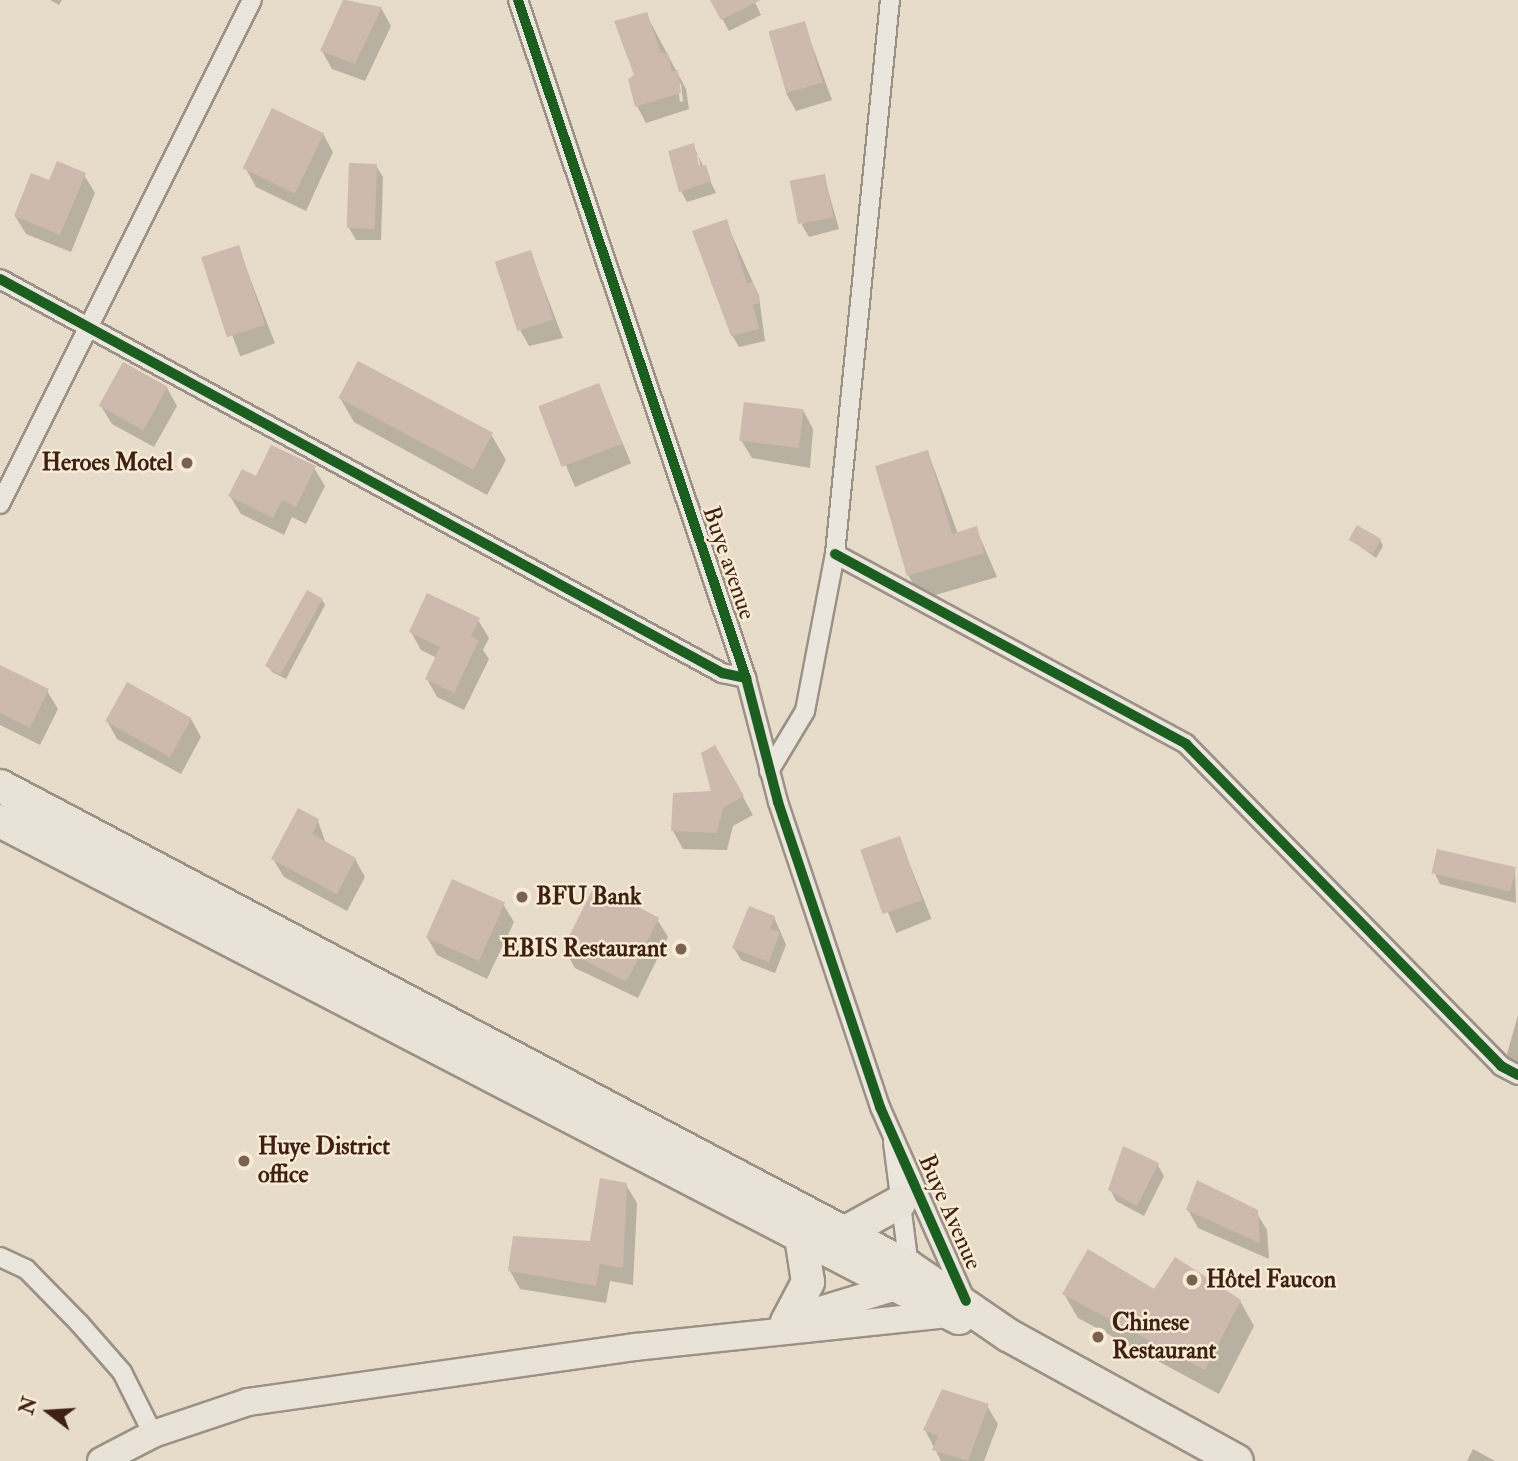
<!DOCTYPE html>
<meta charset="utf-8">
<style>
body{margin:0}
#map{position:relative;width:1518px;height:1461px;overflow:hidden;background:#e7dcca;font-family:"IM FELL Double Pica",serif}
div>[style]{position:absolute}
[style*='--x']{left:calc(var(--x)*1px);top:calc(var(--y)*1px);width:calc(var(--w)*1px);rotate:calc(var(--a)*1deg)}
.shadow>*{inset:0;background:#0003;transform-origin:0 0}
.building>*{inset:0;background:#cdb9ad;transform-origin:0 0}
.roads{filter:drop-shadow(2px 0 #9b9185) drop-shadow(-2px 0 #9b9185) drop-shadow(0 2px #9b9185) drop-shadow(0 -2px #9b9185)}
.street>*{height:18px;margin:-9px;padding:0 9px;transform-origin:9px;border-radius:9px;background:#ebe6dd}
.primary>*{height:26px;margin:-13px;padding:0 13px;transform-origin:13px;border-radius:13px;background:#e8e2d7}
.highway>*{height:32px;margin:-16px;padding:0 16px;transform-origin:16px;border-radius:16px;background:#e8e2d7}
.cycleway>*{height:10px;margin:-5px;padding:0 5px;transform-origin:5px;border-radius:5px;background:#1b5e20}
.dots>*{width:19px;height:19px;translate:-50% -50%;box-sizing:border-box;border:4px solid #f8ebd4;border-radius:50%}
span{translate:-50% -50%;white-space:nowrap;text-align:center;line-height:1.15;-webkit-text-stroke:5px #f8ebd4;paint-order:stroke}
.poi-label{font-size:24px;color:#3e2114;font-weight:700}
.right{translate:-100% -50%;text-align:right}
.left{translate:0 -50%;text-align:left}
.street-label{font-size:24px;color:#3e2114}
.north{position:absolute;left:14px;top:1377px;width:70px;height:70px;-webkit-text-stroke:5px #f8ebd4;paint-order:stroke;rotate:287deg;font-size:19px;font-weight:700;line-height:28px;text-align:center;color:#3e2114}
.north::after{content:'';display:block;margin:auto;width:24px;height:32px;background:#3e2114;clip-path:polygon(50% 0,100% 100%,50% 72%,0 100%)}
</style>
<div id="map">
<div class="shadow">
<div style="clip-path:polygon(50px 0,62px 0,59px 5px)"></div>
<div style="clip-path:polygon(345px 0,381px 8px,391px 26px,365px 81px,332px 69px,322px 51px)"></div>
<div style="clip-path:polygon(712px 0,754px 0,761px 15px,729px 31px)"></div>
<div style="clip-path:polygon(evenodd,646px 14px,686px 89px,689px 109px,646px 123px,637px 106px,637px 76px,646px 14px,677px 80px,681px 84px,683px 101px,680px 102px,677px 80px)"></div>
<div style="clip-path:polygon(804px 23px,832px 100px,796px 111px,786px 93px)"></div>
<div style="clip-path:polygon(323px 134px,333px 152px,306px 211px,256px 187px,246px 169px)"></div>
<div style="clip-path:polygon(evenodd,693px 145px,716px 193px,687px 202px,681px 191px,693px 145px,695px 155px,698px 155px,702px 174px,699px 175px,695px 155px)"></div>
<div style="clip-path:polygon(376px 166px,383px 177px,381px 240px,356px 240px,349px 228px)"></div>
<div style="clip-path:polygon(84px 175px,95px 193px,71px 252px,26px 234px,15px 216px)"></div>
<div style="clip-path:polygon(824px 176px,839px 229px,809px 237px,802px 225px)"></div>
<div style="clip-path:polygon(726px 222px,759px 296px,765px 341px,739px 347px,732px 335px)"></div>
<div style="left:238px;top:247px;width:103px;height:37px;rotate:69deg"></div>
<div style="clip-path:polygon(530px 252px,563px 338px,529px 346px,519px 328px)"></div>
<div style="left:598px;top:385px;width:85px;height:61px;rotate:67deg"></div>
<div style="clip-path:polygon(167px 388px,177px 406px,154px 447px,112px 424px,101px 406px)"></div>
<div style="clip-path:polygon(340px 398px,492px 436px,506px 460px,487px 495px,354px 422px)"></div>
<div style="clip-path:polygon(803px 410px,813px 429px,810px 468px,752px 458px,741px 440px)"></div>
<div style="clip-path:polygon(928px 452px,958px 534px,976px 528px,997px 577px,922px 599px,908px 575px)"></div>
<div style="clip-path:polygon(314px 468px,325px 486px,306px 524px,292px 517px,284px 535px,241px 514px,230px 496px,257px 478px)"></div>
<div style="clip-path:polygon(1351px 540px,1380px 540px,1383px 546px,1376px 558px)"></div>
<div style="clip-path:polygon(322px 600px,325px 605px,286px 679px,272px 672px,269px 667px)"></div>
<div style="clip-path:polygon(478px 620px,489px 638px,483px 650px,489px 659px,464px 710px,437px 697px,427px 679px,437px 658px,421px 650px,411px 632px)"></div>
<div style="clip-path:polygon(0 667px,47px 691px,58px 709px,40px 745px,0 725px)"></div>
<div style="clip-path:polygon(191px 719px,201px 737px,181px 774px,117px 739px,107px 721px)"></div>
<div style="clip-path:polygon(715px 747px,753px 815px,733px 826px,727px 850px,683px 849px,673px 831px,713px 793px)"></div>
<div style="clip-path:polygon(299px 810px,318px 821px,326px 844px,355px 859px,365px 877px,347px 911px,284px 877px,273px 859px)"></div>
<div style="left:899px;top:838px;width:87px;height:38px;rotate:68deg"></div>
<div style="clip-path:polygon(1515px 869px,1516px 903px,1440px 884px,1434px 872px)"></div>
<div style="clip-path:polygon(503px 904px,514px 922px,487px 979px,437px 955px,427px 937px)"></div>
<div style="clip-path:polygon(774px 917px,786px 945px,775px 973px,741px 960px,734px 948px)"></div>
<div style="clip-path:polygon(657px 919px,668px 937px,638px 998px,575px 968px,565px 950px)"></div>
<div style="clip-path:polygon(1518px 1015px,1518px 1072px,1507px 1054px)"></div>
<div style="clip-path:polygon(1157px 1164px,1164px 1176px,1144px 1216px,1116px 1201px,1110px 1189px)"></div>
<div style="clip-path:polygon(626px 1185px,637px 1203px,633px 1285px,610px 1281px,606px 1303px,520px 1289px,510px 1271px,591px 1243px)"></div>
<div style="clip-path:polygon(1188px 1210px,1256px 1212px,1267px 1230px,1269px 1259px,1198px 1228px)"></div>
<div style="clip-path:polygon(1155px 1292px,1240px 1301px,1254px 1326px,1219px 1394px,1078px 1318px,1064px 1294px)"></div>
<div style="clip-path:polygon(987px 1406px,998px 1424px,984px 1461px,941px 1461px,925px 1430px)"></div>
<div style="clip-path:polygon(1473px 1449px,1495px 1461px,1467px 1461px)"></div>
</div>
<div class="building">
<div style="clip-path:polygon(343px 0,382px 7px,355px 64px,320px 51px)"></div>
<div style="clip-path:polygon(710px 0,761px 0,721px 20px)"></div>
<div style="clip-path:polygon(647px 12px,661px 53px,668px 53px,672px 72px,678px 70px,681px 93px,635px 107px,628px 79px,634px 75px,614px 21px)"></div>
<div style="left:805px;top:21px;width:64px;height:38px;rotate:74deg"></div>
<div style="left:272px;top:108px;width:58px;height:67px;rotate:26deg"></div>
<div style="clip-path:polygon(694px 143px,699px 166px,706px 165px,711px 181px,679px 192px,668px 151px)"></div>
<div style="clip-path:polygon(57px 161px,86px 173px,60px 235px,14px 216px,31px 173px,49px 180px)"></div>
<div style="left:349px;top:163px;width:28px;height:65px;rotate:2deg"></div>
<div style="left:825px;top:174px;width:44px;height:36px;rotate:79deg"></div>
<div style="clip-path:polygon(727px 219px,747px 284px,753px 282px,760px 303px,753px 305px,759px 329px,731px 336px,692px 231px)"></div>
<div style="left:239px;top:245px;width:84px;height:40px;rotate:72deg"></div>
<div style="left:531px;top:250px;width:73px;height:38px;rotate:72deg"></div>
<div style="left:358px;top:361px;width:153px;height:42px;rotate:28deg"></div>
<div style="left:123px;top:362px;width:51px;height:50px;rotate:29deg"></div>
<div style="left:599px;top:383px;width:65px;height:65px;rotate:69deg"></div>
<div style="left:744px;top:402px;width:60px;height:39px;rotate:7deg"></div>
<div style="clip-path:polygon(271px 445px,316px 466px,296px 507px,282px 500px,273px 518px,228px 496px,242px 469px,256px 476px)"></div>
<div style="clip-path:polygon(928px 450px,952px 534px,977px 526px,984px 553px,907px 576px,875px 466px)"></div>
<div style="left:1357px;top:525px;width:28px;height:17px;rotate:30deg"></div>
<div style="left:307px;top:590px;width:18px;height:87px;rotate:29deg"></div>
<div style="clip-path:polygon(427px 593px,480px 618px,471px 636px,479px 640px,454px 693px,425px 679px,440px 647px,409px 632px)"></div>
<div style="clip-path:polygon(0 665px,49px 689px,30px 728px,0 713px)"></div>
<div style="left:127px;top:682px;width:74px;height:45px;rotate:29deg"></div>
<div style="clip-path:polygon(715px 745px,744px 796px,723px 808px,717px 833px,671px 831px,673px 793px,711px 791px,701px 753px)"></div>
<div style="clip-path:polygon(298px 808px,319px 819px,312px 834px,356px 858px,337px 894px,271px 859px)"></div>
<div style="left:900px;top:836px;width:68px;height:42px;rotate:71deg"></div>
<div style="left:1437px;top:849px;width:81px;height:25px;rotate:13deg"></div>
<div style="left:452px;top:879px;width:58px;height:64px;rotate:24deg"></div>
<div style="left:595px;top:885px;width:72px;height:72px;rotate:27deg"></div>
<div style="clip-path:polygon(749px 906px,775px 916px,770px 929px,780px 932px,769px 962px,732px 948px)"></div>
<div style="clip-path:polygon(1123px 1146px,1159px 1163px,1137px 1206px,1108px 1190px)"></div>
<div style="clip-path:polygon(600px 1178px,627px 1183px,623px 1268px,600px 1264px,596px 1286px,508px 1271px,513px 1236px,590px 1241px)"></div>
<div style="clip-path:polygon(1197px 1180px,1258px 1210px,1260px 1243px,1186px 1210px)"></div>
<div style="clip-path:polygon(1088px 1249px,1154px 1289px,1175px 1257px,1241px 1300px,1205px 1370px,1062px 1294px)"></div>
<div style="clip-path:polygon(942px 1389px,989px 1404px,968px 1461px,932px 1450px,938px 1436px,923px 1430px)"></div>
</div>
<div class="roads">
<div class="street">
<div style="--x:518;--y:0;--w:715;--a:71.41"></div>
<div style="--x:746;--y:678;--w:128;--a:75.5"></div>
<div style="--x:778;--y:802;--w:322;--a:71.5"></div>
<div style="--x:880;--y:1107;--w:212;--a:66.1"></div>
<div style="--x:0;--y:279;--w:823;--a:28.62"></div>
<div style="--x:722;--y:673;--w:25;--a:12"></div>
<div style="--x:0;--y:504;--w:563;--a:-63.43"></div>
<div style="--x:835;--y:554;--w:399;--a:28.4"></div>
<div style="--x:1186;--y:744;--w:450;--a:45.6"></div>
<div style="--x:1501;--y:1066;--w:19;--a:28"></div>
<div style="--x:769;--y:771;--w:70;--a:-59"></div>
<div style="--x:805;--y:711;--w:160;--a:-79.2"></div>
<div style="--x:835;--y:554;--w:557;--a:-84.33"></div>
<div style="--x:893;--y:1142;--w:126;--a:82.7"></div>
<div style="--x:0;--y:1257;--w:29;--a:25"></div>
<div style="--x:26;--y:1269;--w:76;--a:45.5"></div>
<div style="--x:79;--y:1323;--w:65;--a:48.7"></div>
<div style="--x:122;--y:1372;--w:69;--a:63.4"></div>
</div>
<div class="primary">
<div style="--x:784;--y:1321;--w:117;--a:-16.9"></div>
<div style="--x:896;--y:1287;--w:15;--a:-53"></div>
<div style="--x:101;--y:1461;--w:59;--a:-27.4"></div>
<div style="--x:153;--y:1434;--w:100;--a:-18.6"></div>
<div style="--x:248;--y:1402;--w:391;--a:-8.1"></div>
<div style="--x:635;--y:1347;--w:325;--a:-6"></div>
</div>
<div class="highway">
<div style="--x:0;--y:786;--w:1028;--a:27.89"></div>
<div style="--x:909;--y:1267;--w:120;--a:34.5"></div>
<div style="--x:1008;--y:1335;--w:261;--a:28.8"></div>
<div style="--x:0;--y:821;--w:1080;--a:27.4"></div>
<div style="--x:844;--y:1233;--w:64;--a:-29"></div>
<div style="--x:788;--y:1320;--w:43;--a:-62.2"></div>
<div style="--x:808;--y:1282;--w:46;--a:-98.8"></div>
</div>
</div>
<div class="cycleway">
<div style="--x:518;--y:0;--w:715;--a:71.41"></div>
<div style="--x:746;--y:678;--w:128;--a:75.5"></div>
<div style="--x:778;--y:802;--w:322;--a:71.5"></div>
<div style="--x:880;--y:1107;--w:212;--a:66.1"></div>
<div style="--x:0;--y:279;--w:823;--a:28.62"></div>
<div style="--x:722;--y:673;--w:25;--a:12"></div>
<div style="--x:835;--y:554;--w:399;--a:28.4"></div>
<div style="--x:1186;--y:744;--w:450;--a:45.6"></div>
<div style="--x:1501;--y:1066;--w:19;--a:28"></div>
</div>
<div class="dots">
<div style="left:187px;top:463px;background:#796254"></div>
<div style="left:522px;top:897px;background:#796254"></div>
<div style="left:681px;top:949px;background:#796254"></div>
<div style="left:244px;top:1161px;background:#796254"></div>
<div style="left:1192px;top:1280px;background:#796254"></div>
<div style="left:1098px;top:1337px;background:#796254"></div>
</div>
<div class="poi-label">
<span class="right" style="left:173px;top:463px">Heroes Motel</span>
<span class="left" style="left:536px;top:897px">BFU Bank</span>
<span class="right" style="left:667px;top:949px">EBIS Restaurant</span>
<span class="left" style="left:258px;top:1161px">Huye District<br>office</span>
<span class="left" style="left:1206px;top:1280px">Hôtel Faucon</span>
<span class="left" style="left:1112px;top:1337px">Chinese<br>Restaurant</span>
</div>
<div class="street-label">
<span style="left:729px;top:563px;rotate:71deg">Buye avenue</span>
<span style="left:950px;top:1212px;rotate:66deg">Buye Avenue</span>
</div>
<div class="north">N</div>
</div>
